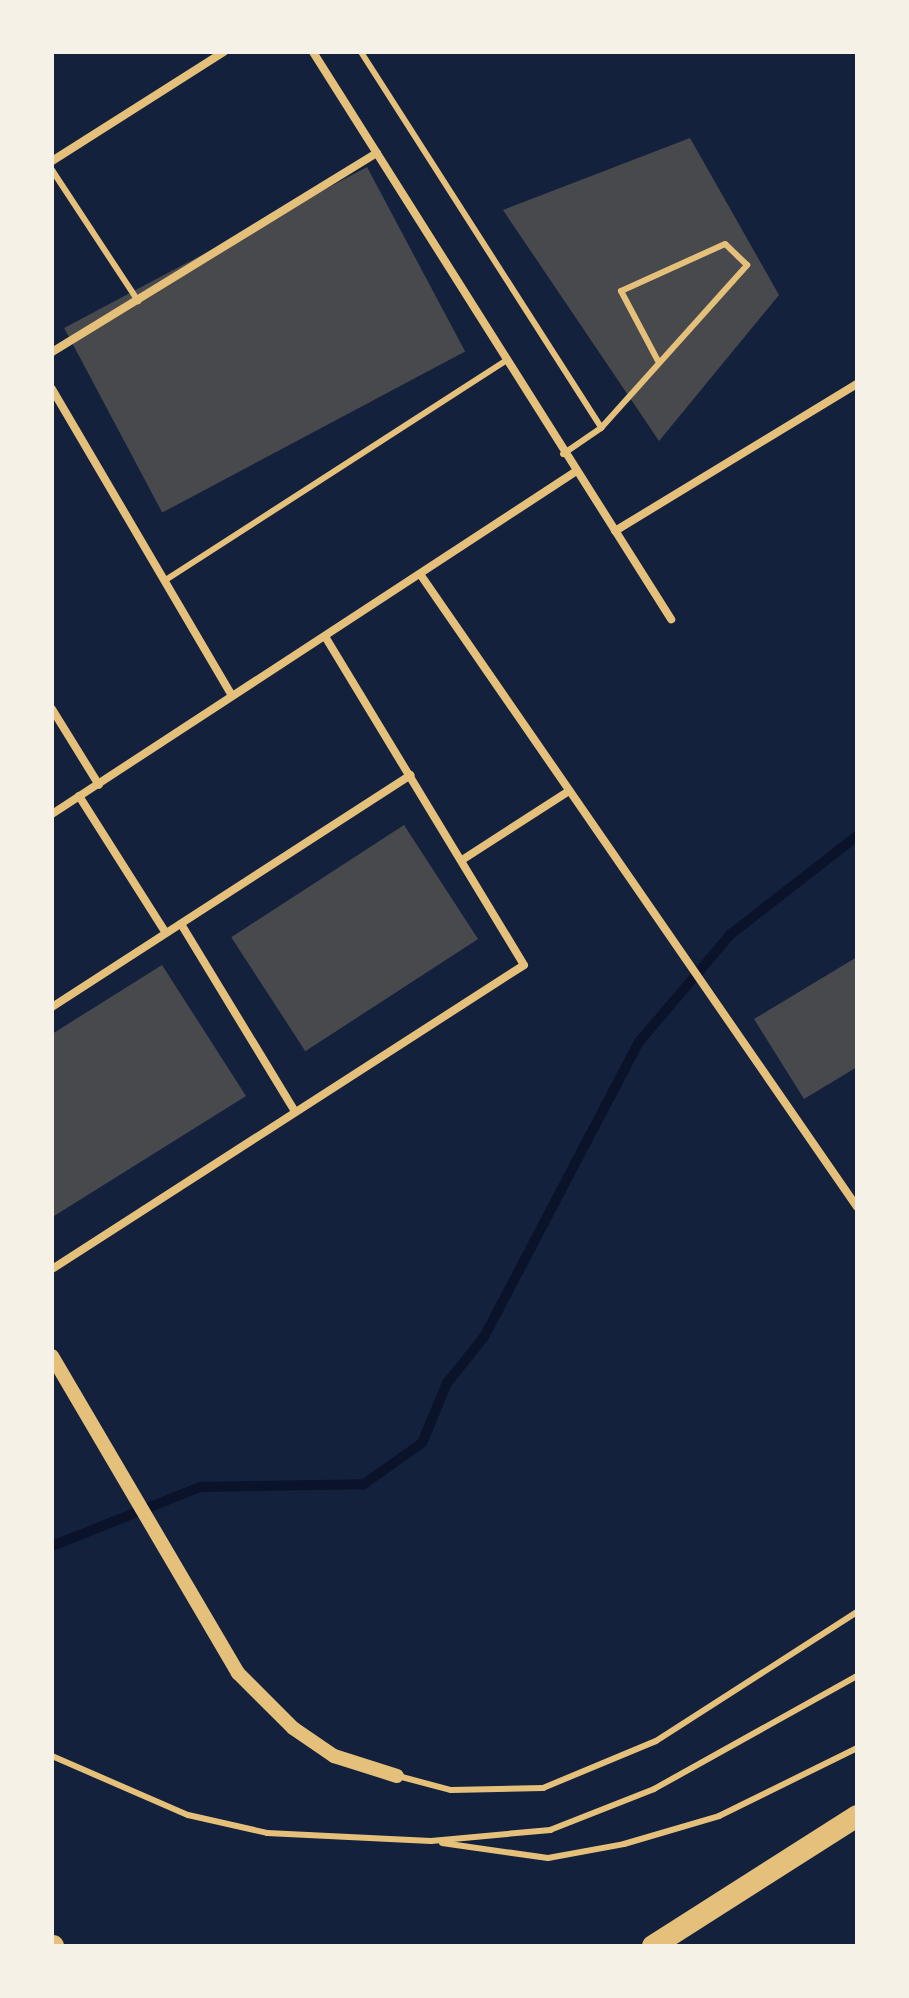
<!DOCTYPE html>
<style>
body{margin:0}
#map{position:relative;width:909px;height:1998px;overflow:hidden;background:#14213d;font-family:"Varela Round",sans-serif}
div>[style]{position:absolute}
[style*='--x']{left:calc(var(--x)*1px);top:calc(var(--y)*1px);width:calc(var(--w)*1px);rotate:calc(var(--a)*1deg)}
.stream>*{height:10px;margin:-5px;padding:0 5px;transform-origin:5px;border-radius:5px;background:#0b132b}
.building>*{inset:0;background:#48494c;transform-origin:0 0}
.service>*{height:6px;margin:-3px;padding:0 3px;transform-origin:3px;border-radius:3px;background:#e5c07b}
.minor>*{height:8px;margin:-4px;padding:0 4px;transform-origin:4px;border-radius:4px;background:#e5c07b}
.tertiary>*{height:14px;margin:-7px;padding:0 7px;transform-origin:7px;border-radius:7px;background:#e5c07b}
.trunk>*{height:22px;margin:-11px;padding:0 11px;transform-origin:11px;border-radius:11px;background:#e5c07b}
span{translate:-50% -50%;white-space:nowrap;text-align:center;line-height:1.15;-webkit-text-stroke:8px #f6f1e7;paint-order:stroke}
.frame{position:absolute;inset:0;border:54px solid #f6f1e7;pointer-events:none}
</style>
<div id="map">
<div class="stream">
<div style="--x:52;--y:1546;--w:159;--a:-21.7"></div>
<div style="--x:200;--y:1487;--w:164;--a:-1"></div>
<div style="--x:364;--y:1484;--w:71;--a:-35.3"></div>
<div style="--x:422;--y:1443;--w:65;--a:-67.4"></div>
<div style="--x:447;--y:1383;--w:59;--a:-51.2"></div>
<div style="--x:484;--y:1337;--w:333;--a:-62.3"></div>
<div style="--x:639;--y:1042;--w:142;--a:-49.6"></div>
<div style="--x:731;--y:934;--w:160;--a:-37.9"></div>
</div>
<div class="building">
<div style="clip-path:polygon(690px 138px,779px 295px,659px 441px,503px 210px)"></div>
<div style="left:367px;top:167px;width:209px;height:343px;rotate:62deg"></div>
<div style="left:404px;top:825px;width:136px;height:206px;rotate:57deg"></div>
<div style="clip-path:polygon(857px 957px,857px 1067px,804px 1099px,754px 1019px)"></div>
<div style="clip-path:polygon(162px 965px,246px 1096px,54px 1216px,52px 1034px)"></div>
</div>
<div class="service">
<div style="--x:361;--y:52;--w:446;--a:57.4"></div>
<div style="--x:601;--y:428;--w:46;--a:145.6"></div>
<div style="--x:52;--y:170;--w:157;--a:56.7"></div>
<div style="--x:601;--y:428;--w:219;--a:-48.1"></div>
<div style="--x:747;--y:265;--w:30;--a:-136"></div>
<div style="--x:725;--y:244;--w:114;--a:155.7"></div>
<div style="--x:621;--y:291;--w:79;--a:62.1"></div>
<div style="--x:164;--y:581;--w:407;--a:-32.8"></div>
<div style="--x:52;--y:1756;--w:148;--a:23.5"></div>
<div style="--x:188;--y:1815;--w:81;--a:12.8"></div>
<div style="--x:267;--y:1833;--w:164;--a:2.8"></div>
<div style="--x:431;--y:1841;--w:120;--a:-5.3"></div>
<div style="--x:550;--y:1830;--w:112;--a:-21.5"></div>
<div style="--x:654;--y:1789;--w:232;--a:-29.1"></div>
<div style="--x:398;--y:1776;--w:55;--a:14.8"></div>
<div style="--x:451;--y:1790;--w:92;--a:-1.2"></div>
<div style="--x:543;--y:1788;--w:122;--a:-22.6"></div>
<div style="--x:656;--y:1741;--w:239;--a:-32.7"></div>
<div style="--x:442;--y:1843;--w:107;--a:8.1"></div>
<div style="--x:548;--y:1858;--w:77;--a:-10.4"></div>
<div style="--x:624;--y:1844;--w:99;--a:-16.4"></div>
<div style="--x:719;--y:1816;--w:154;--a:-26.2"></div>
</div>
<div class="minor">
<div style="--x:313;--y:52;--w:671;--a:57.73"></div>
<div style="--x:52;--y:161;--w:204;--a:-32.4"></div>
<div style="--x:52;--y:352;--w:381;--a:-31.5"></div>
<div style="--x:52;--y:389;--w:354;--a:59.6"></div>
<div style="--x:615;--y:531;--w:283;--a:-31.3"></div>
<div style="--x:420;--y:574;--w:769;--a:55.38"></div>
<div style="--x:52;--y:709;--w:89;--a:58.3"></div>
<div style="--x:79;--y:796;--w:162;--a:57.6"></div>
<div style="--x:52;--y:814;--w:625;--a:-33.18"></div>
<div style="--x:462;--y:860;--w:127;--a:-32.8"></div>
<div style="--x:181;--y:924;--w:218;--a:58.7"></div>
<div style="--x:52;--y:1007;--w:427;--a:-32.9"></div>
<div style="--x:52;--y:1269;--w:561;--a:-32.78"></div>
<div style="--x:524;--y:965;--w:384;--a:-121.2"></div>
</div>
<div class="tertiary">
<div style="--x:52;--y:1356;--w:368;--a:59.6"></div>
<div style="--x:238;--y:1673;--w:78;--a:45"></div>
<div style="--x:293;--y:1728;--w:50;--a:34.3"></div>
<div style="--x:334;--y:1756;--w:66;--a:17.6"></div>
</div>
<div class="trunk">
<div style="--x:52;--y:1946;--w:1;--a:0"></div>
<div style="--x:653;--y:1946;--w:242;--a:-32.5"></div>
</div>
<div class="frame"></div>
</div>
